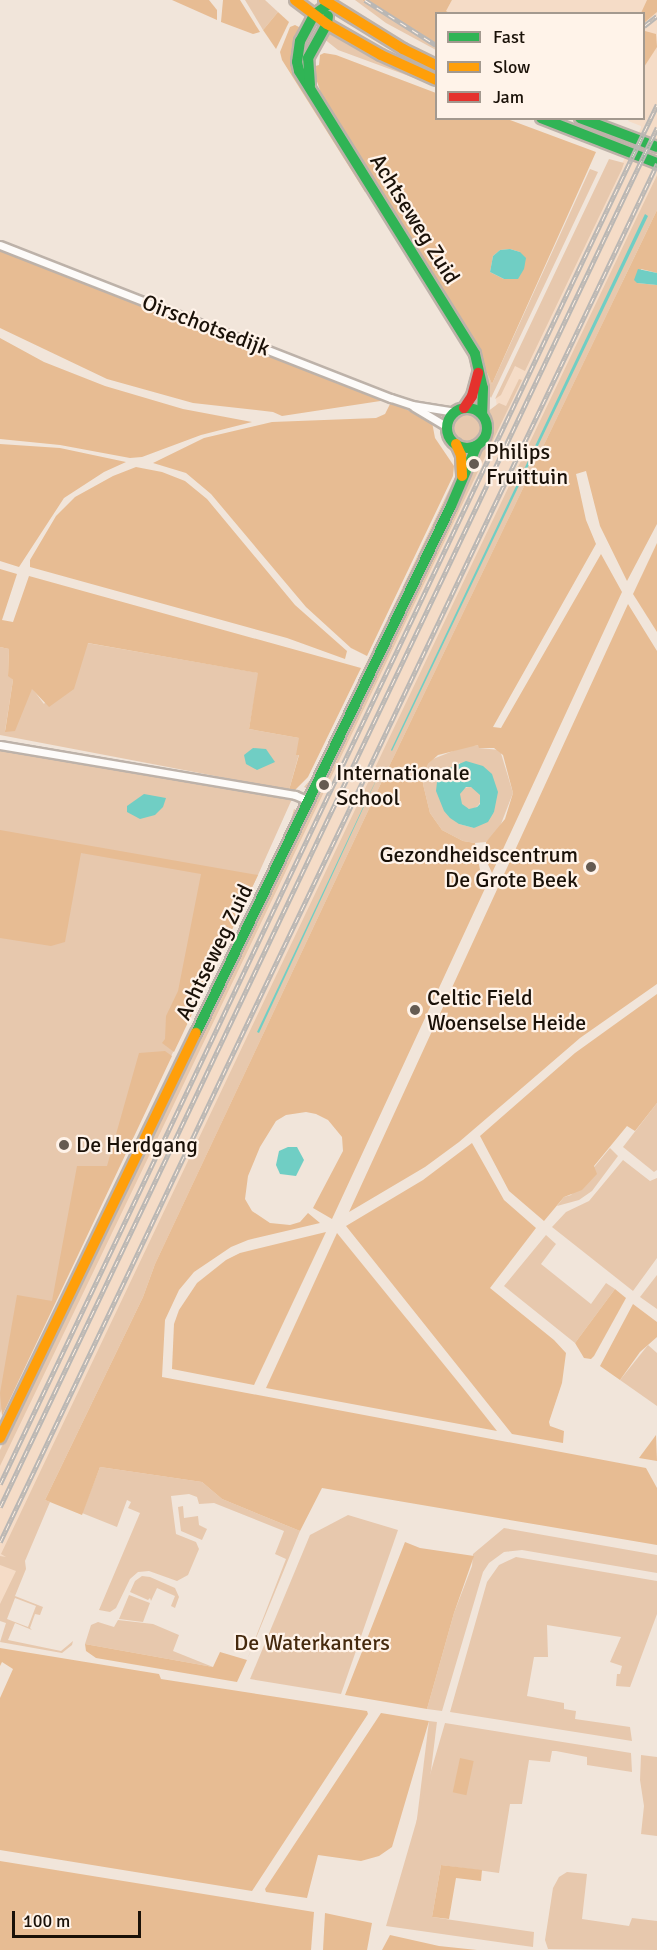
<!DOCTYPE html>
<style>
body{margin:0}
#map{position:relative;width:657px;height:1950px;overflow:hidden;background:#f1e5da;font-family:Signika,sans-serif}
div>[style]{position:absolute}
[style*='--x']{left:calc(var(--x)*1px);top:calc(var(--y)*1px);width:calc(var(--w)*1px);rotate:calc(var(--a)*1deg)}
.built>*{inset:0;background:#f5dcc7}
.green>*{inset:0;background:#e7c8ad;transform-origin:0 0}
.round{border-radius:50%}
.forest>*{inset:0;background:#e7bc93;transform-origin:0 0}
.water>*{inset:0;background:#70cec4}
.roads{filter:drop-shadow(2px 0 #bdb2a9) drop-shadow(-2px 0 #bdb2a9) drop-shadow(0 2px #bdb2a9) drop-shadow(0 -2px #bdb2a9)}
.street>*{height:7px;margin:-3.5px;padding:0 3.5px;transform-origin:3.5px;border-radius:3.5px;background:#fdfbf9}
.fast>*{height:10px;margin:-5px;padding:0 5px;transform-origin:5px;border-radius:5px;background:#30b455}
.fast>.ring{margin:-5px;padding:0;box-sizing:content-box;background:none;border:10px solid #30b455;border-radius:50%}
.slow>*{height:10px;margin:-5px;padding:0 5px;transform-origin:5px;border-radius:5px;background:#ff9f0a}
.jam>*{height:10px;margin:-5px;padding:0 5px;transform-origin:5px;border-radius:5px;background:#e5322d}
.rail>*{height:4.5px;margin-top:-2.25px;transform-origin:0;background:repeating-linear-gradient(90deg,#fff3e9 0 7px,#bab7b4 0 14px);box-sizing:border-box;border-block:2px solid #bab7b4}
.dots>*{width:16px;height:16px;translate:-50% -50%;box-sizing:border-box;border:3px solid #fff3e9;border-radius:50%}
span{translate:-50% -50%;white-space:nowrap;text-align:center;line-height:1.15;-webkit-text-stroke:4.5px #fff3e9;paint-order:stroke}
.street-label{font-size:22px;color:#1a1108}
.poi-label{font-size:22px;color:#1a1108}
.left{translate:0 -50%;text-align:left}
.right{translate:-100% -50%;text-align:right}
.park-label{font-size:22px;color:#462a0e}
.legend{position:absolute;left:435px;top:12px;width:210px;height:108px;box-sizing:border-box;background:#fff3e9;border:2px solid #a3998f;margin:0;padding:8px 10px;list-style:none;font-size:18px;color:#1a1108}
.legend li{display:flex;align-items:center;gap:12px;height:30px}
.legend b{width:30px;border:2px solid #a3998f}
.scale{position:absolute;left:12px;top:1911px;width:129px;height:27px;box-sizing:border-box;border:3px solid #1a1108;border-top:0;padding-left:8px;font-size:18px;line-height:21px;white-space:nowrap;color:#1a1108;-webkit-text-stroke:4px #fff3e9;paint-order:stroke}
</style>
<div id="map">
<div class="built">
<div style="clip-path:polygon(452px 0,657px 0,657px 175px,636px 221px,621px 286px,383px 779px,13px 1566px,21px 1570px,0 1615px,0 1455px,498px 422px,496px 398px,641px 128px,641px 126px,628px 121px,629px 119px,644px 118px,644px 14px,449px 14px,445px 12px)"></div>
</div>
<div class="green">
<div style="clip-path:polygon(245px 0,265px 0,278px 12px,263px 30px)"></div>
<div style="clip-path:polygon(355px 0,362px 0,436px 46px,436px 50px,386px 23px)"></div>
<div style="clip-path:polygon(328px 34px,336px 35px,394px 67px,436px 84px,436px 86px,338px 50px,323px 38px)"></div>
<div style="clip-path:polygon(609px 159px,624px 163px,622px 169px,525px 371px,515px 366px,501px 395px,495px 399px)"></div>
<div style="clip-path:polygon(590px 169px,598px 172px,491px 398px,487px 391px,482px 360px,471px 337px,492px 384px)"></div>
<div style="clip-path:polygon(evenodd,657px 175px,657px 210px,383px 779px,155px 1264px,143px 1297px,45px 1500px,50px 1502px,25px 1561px,26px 1569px,15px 1596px,43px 1607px,40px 1615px,35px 1614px,30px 1628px,32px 1630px,15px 1623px,8px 1640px,61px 1651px,73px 1641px,72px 1645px,62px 1653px,0 1642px,6px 1623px,0 1621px,0 1604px,16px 1571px,0 1565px,0 1556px,6px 1557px,1px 1554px,657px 175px,15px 1598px,36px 1606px,28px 1627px,7px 1619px,15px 1598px)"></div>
<div style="clip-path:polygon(519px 379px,522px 380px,0 1466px,0 1450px,472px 473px,473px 463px,490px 432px,487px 412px,499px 403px,506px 406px)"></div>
<div class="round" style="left:453px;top:413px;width:28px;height:28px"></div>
<div style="clip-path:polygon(457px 473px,456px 484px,309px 789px,304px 787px,311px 779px)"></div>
<div style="clip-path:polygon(87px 643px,259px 673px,249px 729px,299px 738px,299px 754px,289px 790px,0 735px,0 647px,9px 649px,8px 675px,13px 680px,5px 731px,32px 688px,44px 704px)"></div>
<div style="clip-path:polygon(evenodd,479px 745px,479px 748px,500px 750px,513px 793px,499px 829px,486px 842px,475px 843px,463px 841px,442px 830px,430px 813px,423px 784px,428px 764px,433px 759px,463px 747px,479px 745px,459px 762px,494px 812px,474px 828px,459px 824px,459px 762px)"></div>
<div style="clip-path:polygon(0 749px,292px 799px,258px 875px,0 1413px,0 1419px)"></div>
<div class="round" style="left:459px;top:787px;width:22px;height:22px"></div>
<div style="clip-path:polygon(294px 809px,296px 810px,294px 818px,0 1427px,290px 823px)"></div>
<div style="clip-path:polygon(657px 1103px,657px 1170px,654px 1172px,623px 1147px)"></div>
<div style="clip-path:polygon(610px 1148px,618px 1156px,592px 1191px,579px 1200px,557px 1206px,564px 1197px,571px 1195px)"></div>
<div style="clip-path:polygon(623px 1160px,650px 1181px,657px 1178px,657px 1258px,633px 1291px,552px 1227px,566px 1212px,589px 1201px)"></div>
<div style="clip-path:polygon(546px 1235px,556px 1244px,541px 1264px,591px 1304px,606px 1283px,615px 1289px,575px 1343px,504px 1286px)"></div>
<div style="clip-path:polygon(657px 1275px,657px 1309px,640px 1297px)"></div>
<div style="clip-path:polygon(648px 1345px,657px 1353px,657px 1406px,620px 1380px)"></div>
<div style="clip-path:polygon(100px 1467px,202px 1482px,222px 1499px,300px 1531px,247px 1660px,286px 1559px,275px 1554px,284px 1531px,214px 1503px,199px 1504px,197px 1497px,189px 1494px,171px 1496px,176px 1534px,196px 1542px,199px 1549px,188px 1575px,177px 1581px,149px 1571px,138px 1572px,130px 1579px,116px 1608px,110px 1612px,99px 1610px,140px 1513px,128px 1508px,131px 1502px,127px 1500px,117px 1527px,82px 1513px)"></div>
<div style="clip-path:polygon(183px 1506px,184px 1518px,198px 1516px,199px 1525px,207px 1529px,202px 1540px,181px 1531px,178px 1507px)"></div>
<div style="clip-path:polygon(348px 1515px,398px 1530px,341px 1694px,250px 1679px,310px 1535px)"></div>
<div style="clip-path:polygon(504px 1528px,657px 1555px,657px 1573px,522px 1550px,504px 1552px,489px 1563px,483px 1572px,442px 1711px,427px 1709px,454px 1613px,472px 1566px,473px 1554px)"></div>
<div style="clip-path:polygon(516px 1557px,657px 1581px,657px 1614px,630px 1687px,616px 1686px,617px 1674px,620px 1674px,622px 1666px,610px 1662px,621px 1637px,547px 1625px,548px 1657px,534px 1657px,527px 1696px,564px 1703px,564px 1709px,576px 1711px,575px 1719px,630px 1727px,632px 1741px,450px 1712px,487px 1582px,499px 1565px)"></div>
<div style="clip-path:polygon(142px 1576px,150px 1577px,175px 1588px,179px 1597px,175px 1608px,171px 1606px,175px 1596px,157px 1588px,151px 1601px,150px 1598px,148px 1600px,130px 1592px,135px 1581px)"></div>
<div style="clip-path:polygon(129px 1595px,150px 1603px,143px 1622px,119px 1619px)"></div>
<div style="clip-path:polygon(118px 1620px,153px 1624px,179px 1635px,173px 1651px,213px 1667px,85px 1644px,91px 1625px,98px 1622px,114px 1627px)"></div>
<div style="left:429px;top:1721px;width:8px;height:131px;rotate:7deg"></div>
<div style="clip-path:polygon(445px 1723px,631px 1753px,632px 1772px,587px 1765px,587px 1757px,556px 1751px,552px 1751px,550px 1762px,529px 1760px,522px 1804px,510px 1804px,499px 1873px,441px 1865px,432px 1917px,534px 1932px,533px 1947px,386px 1926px)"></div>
<div style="clip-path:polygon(641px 1755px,657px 1757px,657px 1836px,641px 1834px,644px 1806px,640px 1780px)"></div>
<div style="clip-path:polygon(567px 1872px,587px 1874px,582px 1919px,629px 1926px,632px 1918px,657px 1921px,657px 1950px,548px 1949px,545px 1940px,553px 1888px,559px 1877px)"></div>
</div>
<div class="forest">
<div style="clip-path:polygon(172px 0,209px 0,217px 10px,217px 20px)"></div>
<div style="clip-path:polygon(223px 0,240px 0,260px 32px,253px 34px,221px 22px)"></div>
<div style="clip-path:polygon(362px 0,452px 0,446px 11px,449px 13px,436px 14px,436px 46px)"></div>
<div style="clip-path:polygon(647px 0,657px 0,657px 12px,644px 23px,644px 14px,641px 13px)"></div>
<div style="clip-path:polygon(278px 12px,289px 22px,276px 49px,263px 30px)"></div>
<div style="clip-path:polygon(295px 25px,301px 28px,295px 42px,292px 61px,368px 190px,365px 192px,282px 60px,280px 52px,290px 27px)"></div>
<div style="clip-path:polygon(645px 31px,656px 34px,657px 47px,644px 67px)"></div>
<div style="clip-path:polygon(evenodd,324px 53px,336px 55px,436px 93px,436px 118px,507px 119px,596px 152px,492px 384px,468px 331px,325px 105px,312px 67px,319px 65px,320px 55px,324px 53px,510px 249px,520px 252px,504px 279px,490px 272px,493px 256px,500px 250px,510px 249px)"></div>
<div style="clip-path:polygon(657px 210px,657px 273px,641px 269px,637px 283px,657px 285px,657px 524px,627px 581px,600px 526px,586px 471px,576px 474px,586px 520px,596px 544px,493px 727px,501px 728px,601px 554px,622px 592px,492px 873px,486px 860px,486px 842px,505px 819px,513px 793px,503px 755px,494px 748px,479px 748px,478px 745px,438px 755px,428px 764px,423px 784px,430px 813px,442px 830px,463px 841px,475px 843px,480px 870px,488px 882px,332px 1219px,313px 1208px,343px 1151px,342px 1137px,328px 1120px,316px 1114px,306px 1112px,286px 1115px,276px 1121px,260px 1147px,248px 1176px,245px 1199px,252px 1211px,270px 1223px,290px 1225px,300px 1222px,308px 1213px,320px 1223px,248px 1240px,231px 1247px,194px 1272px,179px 1290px,165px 1320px,162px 1377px,646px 1468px,657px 1488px,657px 1545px,322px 1488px,300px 1531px,222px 1499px,202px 1482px,100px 1467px,82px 1515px,45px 1500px,143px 1297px,155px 1264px,383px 779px)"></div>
<div style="clip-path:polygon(0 250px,387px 400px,282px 416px,273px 412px,193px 403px,107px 379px,0 328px)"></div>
<div style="clip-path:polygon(0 338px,44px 362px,105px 386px,183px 409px,252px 422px,201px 435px,142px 457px,130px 458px,60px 445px,0 439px)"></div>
<div style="clip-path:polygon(391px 402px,432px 422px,435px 438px,454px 466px,453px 476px,367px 656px,351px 648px,306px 607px,211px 494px,186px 473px,153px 463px,204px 438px,272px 422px,376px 418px,385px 414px)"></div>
<div style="clip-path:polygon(0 444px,60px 448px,126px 462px,104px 472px,64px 498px,19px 567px,0 561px)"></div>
<div style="clip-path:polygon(136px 467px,162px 472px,185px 481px,207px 499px,295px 605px,347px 651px,345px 659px,287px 638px,30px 567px,30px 560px,56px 516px,75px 497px,113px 476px)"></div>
<div style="clip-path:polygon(657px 543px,657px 632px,633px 594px)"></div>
<div style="clip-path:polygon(0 569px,17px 574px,2px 620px,13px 622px,29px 576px,361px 668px,308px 777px,294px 791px,289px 790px,299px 755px,296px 755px,299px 738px,249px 729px,258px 673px,88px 643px,74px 689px,49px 707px,32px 689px,15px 731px,5px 732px,13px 680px,8px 676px,9px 649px,0 647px)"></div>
<div style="clip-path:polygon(628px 604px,657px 651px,657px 984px,580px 1038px,459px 1142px,425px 1167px,349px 1212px)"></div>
<div style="clip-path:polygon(0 830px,258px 875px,174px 1052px,162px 1043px,165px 1039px,166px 1016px,178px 991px,201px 874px,81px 853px,65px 942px,51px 946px,0 938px)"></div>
<div style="clip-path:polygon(657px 994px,657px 1103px,635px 1131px,627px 1126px,594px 1166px,597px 1174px,582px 1190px,564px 1197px,544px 1221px,509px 1191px,480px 1136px,575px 1053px)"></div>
<div style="clip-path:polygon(165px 1051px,172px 1056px,2px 1416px,0 1393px,17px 1295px,52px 1301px,77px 1166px,107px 1166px,139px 1053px)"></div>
<div style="clip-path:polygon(472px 1143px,504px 1200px,536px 1228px,490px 1288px,554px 1340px,566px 1353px,562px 1383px,549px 1422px,550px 1426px,564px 1431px,563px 1443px,512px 1434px,346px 1226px,423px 1180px)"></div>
<div style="clip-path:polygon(326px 1232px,254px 1385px,172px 1369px,174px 1324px,179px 1310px,197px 1283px,226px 1260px,240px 1253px)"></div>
<div style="clip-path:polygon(337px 1233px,463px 1388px,497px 1431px,266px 1388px)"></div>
<div style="clip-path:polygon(615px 1289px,626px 1298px,594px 1356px,591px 1359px,584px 1358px,575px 1343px)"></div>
<div style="clip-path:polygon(633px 1304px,657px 1322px,657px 1337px,640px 1352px,620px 1380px,600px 1366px)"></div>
<div style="clip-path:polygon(656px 1435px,657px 1461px,639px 1458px)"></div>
<div style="clip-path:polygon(405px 1542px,420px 1548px,474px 1556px,454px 1613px,427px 1709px,345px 1695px)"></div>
<div style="clip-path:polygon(85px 1644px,213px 1667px,220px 1652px,247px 1660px,237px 1682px,96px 1658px,86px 1651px)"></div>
<div style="clip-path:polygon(0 1648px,159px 1674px,161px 1679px,367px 1711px,368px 1714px,252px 1891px,0 1850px,0 1698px,13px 1669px,2px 1662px,0 1666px)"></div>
<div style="clip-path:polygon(381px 1713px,429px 1721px,392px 1847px,379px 1856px,361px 1861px,318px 1855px,307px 1898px,266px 1892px,265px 1889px)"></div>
<div style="left:460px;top:1758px;width:14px;height:35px;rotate:12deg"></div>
<div style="clip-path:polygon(0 1861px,314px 1912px,311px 1950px,0 1950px)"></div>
<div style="clip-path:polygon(441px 1865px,482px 1870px,481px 1881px,456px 1878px,449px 1919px,432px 1917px)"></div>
<div style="clip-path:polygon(325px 1913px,372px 1923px,367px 1950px,323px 1950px)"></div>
<div style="clip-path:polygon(390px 1935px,439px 1946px,477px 1950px,382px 1950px)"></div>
</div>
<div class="water">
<div style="clip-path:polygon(645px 214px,648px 216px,392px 751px,391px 750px)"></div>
<div style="clip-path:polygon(510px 249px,520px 252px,526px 258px,524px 269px,518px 279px,504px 279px,490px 272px,493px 256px,500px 250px)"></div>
<div style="clip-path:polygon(638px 269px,657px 273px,657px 285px,637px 283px,634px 280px)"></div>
<div style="clip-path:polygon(253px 748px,266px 749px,275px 762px,257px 770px,246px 764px,244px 755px)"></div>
<div style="clip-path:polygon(evenodd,466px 761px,483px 766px,492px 774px,498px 792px,494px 812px,488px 822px,474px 828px,459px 824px,450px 818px,444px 811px,436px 791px,438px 773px,466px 761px,466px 787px,471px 787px,480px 795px,480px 804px,477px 807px,469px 809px,462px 804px,460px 794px,466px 787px)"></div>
<div style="clip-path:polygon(380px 772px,259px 1033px,257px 1032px,366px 801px)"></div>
<div style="clip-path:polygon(144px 794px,166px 798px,163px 807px,155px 815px,140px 819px,127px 812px,127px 806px)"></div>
<div style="clip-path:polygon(288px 1147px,297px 1147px,304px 1160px,296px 1176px,280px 1174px,276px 1165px,279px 1151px)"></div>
</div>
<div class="roads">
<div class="street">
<div style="--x:0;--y:245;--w:420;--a:21.4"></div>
<div style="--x:391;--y:398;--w:22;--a:18"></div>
<div style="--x:412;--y:405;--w:44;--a:9.2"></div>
<div style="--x:414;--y:407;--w:39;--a:31"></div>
<div style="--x:0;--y:745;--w:299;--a:9.6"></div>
<div style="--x:295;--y:795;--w:15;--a:23"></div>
</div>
<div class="fast">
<div style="--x:329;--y:4;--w:19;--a:144"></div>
<div style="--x:314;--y:15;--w:30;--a:118"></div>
<div style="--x:300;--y:41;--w:21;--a:98"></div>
<div style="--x:297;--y:62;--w:9;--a:77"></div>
<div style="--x:299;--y:71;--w:333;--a:58.1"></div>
<div style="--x:475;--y:354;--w:35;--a:77"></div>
<div style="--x:483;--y:388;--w:26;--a:92"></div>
<div style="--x:310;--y:85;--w:27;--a:-94"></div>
<div style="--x:308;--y:58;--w:39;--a:-61"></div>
<div style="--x:327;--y:24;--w:8;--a:-83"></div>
<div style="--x:541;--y:118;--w:124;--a:21.2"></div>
<div style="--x:580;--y:118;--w:82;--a:20.6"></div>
<div class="ring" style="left:447px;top:408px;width:30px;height:30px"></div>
<div style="--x:196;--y:1033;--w:585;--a:-64.18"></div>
<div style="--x:451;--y:506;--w:66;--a:-66.9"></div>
</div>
<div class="slow">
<div style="--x:295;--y:0;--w:40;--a:37"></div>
<div style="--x:327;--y:24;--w:62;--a:29.9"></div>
<div style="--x:381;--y:55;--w:60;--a:24.4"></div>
<div style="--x:324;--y:0;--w:93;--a:31.8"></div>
<div style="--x:403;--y:49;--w:37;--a:26"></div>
<div style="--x:456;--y:444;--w:12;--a:66"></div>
<div style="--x:461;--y:455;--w:21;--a:87"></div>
<div style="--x:0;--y:1438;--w:450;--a:-64.2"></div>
</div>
<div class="jam">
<div style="--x:464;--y:408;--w:14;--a:-56"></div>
<div style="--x:472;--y:396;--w:24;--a:-75"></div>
</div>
</div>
<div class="rail">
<div style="--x:365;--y:0;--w:84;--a:32.4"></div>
<div style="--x:644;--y:26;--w:16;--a:-38"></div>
<div style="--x:0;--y:1484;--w:1528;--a:-64.53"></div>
<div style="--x:0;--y:1507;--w:1528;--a:-64.53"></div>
<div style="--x:0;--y:1542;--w:1527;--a:-64.51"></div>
</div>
<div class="dots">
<div style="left:474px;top:464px;background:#655b52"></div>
<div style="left:324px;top:785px;background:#655b52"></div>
<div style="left:591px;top:867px;background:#655b52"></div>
<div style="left:415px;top:1010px;background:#655b52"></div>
<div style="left:64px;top:1145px;background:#655b52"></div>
</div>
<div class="street-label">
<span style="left:415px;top:219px;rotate:58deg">Achtseweg Zuid</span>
<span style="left:206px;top:325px;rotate:21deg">Oirschotsedijk</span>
<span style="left:214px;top:952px;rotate:-64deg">Achtseweg Zuid</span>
</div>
<div class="poi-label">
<span class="left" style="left:486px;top:464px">Philips<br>Fruittuin</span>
<span class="left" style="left:336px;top:785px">Internationale<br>School</span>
<span class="right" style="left:578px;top:867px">Gezondheidscentrum<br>De Grote Beek</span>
<span class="left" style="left:427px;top:1010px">Celtic Field<br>Woenselse Heide</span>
<span class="left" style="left:76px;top:1145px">De Herdgang</span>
</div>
<div class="park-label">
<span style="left:312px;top:1643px">De Waterkanters</span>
</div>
<ul class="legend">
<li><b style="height:8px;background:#30b455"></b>Fast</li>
<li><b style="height:8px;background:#ff9f0a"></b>Slow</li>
<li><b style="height:8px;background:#e5322d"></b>Jam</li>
</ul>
<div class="scale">100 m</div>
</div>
